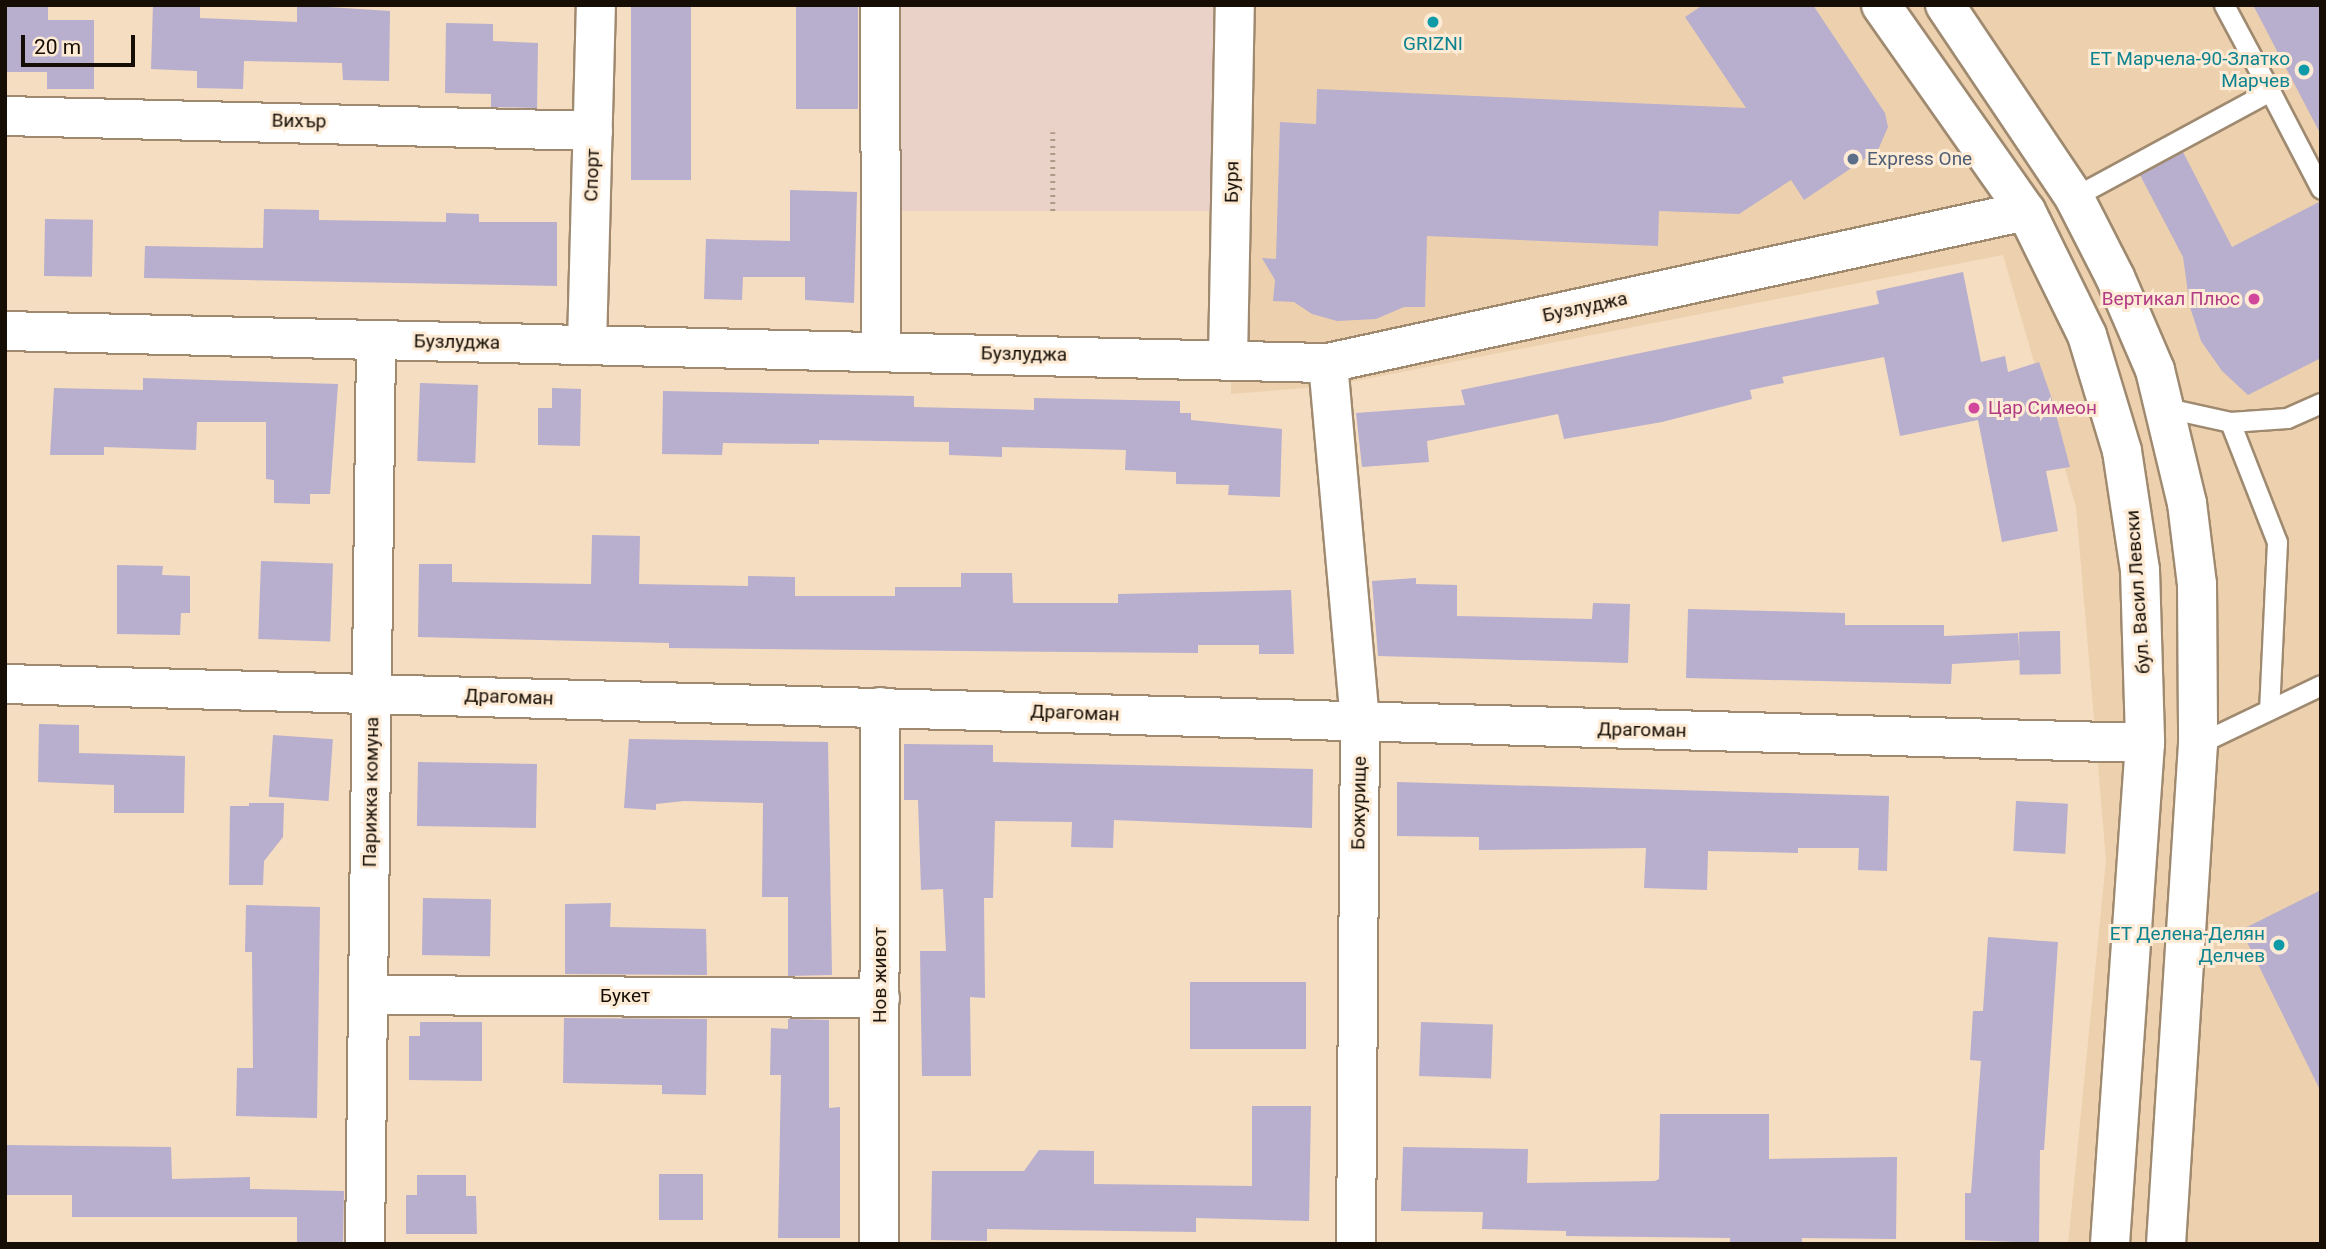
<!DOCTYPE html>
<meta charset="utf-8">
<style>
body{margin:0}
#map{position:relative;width:2326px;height:1249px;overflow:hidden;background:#f4ddc1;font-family:Roboto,sans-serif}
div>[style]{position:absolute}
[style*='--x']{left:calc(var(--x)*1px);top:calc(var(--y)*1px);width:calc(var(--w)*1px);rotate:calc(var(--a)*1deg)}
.built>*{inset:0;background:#edd1ae}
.education>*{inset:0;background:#ead2c8;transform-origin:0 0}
.building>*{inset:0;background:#b8aecd;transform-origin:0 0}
.path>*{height:4.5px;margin-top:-2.25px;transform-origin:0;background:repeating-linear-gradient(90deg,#ac9a84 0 2px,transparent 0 7px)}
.roads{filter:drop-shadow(2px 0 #9f8a70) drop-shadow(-2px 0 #9f8a70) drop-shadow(0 2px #9f8a70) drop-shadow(0 -2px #9f8a70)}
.lane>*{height:19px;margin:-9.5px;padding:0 9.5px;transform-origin:9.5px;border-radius:9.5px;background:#fff}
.street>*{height:38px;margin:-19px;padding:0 19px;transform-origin:19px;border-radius:19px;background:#fff}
.secondary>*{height:38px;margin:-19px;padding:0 19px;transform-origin:19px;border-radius:19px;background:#fff}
.dots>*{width:19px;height:19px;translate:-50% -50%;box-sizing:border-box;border:4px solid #feebd5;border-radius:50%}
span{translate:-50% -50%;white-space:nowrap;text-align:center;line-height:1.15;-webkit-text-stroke:6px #feebd5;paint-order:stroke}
.culture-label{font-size:19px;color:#0d838f}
.right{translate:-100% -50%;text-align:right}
.street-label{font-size:19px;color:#160e05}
.service-label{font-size:19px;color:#4e5e75}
.left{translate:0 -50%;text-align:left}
.hotel-label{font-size:19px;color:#b23c85}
.frame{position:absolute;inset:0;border:7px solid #160e05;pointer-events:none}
.scale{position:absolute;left:21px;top:35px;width:114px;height:32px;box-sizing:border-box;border:4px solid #160e05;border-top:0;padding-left:9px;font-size:21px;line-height:24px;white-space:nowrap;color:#160e05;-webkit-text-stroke:5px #feebd5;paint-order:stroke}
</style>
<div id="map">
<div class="built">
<div style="clip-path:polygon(1235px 5px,2321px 5px,2321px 1244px,2068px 1244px,2106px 860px,2076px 507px,2003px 255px,1330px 386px,1231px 394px)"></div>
</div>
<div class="education">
<div style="left:897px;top:5px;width:323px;height:206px"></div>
</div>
<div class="building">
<div style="clip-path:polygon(5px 5px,48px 5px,48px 20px,94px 20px,94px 89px,47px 89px,47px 72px,5px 72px)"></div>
<div style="clip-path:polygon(153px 5px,200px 5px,200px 18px,297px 22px,297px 5px,390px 11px,389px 81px,343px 80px,342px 63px,244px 61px,243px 89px,197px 88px,197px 71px,151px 69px)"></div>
<div style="left:631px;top:5px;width:60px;height:175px"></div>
<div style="left:796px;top:5px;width:62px;height:104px"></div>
<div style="clip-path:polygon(1703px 5px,1813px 5px,1885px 113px,1888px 127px,1878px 150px,1804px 200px,1791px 180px,1739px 214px,1659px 211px,1658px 246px,1427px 236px,1425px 307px,1404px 307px,1376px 319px,1337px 321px,1312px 314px,1294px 302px,1273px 301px,1275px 280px,1262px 258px,1276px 259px,1280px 122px,1316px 124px,1317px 89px,1746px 108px,1685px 17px)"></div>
<div style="clip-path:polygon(2253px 5px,2321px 5px,2321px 135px)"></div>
<div style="clip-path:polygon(446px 23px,493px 24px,493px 41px,538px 43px,537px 108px,491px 107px,491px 94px,445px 93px)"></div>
<div style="clip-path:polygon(2183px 152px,2232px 247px,2321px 201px,2321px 358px,2248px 395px,2222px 371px,2201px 341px,2190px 307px,2183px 257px,2140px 175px)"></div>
<div style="clip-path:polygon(790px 190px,857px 192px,854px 303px,805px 300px,805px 277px,743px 277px,742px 300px,704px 299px,706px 239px,790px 241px)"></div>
<div style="clip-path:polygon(264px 209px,319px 210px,319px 220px,446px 222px,446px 213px,479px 214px,479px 222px,557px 222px,557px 286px,144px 278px,145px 246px,263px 248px)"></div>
<div style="left:45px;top:219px;width:48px;height:57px;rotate:1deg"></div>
<div style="clip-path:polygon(1963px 272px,1981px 362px,2005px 356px,2008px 372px,2039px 362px,2051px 396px,2070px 467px,2046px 471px,2058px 531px,2002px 542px,1978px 420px,1900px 436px,1884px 357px,1782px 377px,1784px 383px,1750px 390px,1752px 399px,1662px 422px,1564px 439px,1558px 414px,1427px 441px,1429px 462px,1362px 467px,1356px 413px,1465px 405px,1461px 390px,1879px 304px,1876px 291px)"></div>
<div style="clip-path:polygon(143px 378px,338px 384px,330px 494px,310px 494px,310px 504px,274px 503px,274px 480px,266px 479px,266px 422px,197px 422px,196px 450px,104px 447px,104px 455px,50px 455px,54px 388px,143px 390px)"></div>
<div style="left:420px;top:383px;width:58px;height:78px;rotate:2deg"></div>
<div style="clip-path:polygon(552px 388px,581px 389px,580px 446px,538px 445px,538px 408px,552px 408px)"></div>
<div style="clip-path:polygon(663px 391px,914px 396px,914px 407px,1034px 410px,1034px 398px,1180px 401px,1180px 413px,1191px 413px,1191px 420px,1282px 429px,1280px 497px,1228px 495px,1229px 485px,1176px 484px,1176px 472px,1125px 470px,1126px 450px,1002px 447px,1002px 457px,949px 455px,949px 442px,819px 440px,819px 444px,723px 443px,722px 455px,662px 454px)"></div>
<div style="clip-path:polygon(592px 535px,640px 536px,639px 584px,748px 586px,748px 576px,795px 577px,795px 596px,895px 596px,895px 587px,961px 587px,961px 573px,1012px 573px,1013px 603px,1118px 603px,1118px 594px,1291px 590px,1294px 654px,1259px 654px,1259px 645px,1198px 645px,1198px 653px,1078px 652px,669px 648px,669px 643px,418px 637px,419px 564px,452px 564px,452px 582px,591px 584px)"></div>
<div style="left:261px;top:561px;width:72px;height:78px;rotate:2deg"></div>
<div style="clip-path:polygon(117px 565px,163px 566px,162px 575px,190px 576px,190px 613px,181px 613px,180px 635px,117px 634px)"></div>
<div style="clip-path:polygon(1416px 578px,1416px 584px,1457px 585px,1457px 616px,1592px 619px,1593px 603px,1630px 604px,1628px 663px,1378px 656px,1372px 581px)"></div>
<div style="clip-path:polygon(1688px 609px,1845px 613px,1845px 625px,1944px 625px,1944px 636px,2018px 633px,2020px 660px,1952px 664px,1951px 684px,1686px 678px)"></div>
<div style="left:2060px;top:631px;width:43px;height:41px;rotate:89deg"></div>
<div style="clip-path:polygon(39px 724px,79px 725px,79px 753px,185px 756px,184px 813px,114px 813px,114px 785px,38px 782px)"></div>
<div style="left:273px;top:735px;width:60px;height:62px;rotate:4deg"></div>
<div style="clip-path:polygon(629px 739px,828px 742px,832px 975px,788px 976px,788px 897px,762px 897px,763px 803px,684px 801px,656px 804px,656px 810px,624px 808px)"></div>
<div style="clip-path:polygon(904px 744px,993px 745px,993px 762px,1313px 769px,1312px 828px,1114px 820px,1113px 848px,1071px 847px,1072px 822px,995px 821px,993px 898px,984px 898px,985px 998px,970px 997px,971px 1076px,922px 1076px,920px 951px,946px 951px,943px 889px,921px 890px,918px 800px,904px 800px)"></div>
<div style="left:418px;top:762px;width:119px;height:64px;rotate:1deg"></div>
<div style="clip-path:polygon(1397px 782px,1889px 796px,1887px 871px,1858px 870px,1859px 848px,1798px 848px,1798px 853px,1708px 851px,1707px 890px,1644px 888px,1646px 848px,1479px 850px,1479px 837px,1397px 836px)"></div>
<div style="left:2016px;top:801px;width:52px;height:50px;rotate:3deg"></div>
<div style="clip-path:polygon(249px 803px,284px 803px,283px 837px,264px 861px,263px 885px,229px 885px,230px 806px,249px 806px)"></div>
<div style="clip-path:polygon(2321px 890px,2321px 1092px,2241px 930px)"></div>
<div style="left:423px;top:898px;width:68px;height:57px;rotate:1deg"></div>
<div style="clip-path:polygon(611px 903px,610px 927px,706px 929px,707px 975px,565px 974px,565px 904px)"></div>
<div style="clip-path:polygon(246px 905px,320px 907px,317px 1118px,236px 1116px,237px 1068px,253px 1068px,252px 952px,245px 952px)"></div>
<div style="clip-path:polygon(1988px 937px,2058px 942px,2044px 1150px,2040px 1150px,2039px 1243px,1965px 1240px,1965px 1193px,1971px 1193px,1981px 1061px,1970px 1060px,1973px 1011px,1983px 1011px)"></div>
<div style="left:1306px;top:982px;width:67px;height:116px;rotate:90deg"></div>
<div style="clip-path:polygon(564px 1018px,707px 1019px,706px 1095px,662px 1094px,662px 1085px,563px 1083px)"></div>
<div style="clip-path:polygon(788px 1019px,829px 1020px,829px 1108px,840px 1107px,840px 1238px,778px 1238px,781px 1075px,770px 1075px,771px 1028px,788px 1029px)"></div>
<div style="clip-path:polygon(420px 1022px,482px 1022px,482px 1081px,409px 1080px,409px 1036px,420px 1036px)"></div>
<div style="left:1421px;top:1022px;width:72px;height:54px;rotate:2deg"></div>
<div style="clip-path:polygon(1252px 1106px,1311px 1106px,1309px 1221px,1196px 1218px,1196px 1232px,987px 1229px,987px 1241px,931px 1240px,932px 1171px,1024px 1171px,1039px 1150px,1094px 1151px,1094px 1184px,1252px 1186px)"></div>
<div style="clip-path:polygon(1660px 1114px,1769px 1114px,1769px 1159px,1897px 1157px,1896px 1239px,1802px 1238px,1802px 1244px,1730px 1244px,1730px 1238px,1566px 1236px,1566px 1231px,1482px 1229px,1483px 1212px,1401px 1211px,1403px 1147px,1528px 1149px,1527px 1183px,1655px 1181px,1659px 1179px)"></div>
<div style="clip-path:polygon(5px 1145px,171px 1147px,172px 1179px,250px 1177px,250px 1189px,344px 1191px,343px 1244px,297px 1244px,297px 1217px,72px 1217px,72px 1195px,5px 1195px)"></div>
<div style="left:659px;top:1174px;width:44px;height:46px"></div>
<div style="clip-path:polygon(417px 1175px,466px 1175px,466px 1196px,476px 1196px,477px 1234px,406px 1234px,406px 1195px,417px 1195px)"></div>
</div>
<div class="path">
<div style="--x:1053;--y:132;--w:81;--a:90"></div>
</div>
<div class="roads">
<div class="lane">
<div style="--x:2270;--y:91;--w:110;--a:62.5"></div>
<div style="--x:2074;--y:197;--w:223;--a:-28.4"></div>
<div style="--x:2270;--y:91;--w:98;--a:-118.1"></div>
<div style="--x:2167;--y:408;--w:65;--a:12.5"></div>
<div style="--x:2230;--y:422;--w:57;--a:-4"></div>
<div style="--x:2287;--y:418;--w:37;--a:-24"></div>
<div style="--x:2230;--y:422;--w:129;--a:68.6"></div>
<div style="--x:2277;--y:542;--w:168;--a:92.7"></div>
<div style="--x:2198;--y:744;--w:136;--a:-25.6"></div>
</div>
<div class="street">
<div style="--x:880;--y:5;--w:346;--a:89.8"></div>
<div style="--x:5;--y:116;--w:588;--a:1.46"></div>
<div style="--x:5;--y:331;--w:1323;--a:1.39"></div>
<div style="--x:1328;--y:363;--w:714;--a:-12.29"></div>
<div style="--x:587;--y:345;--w:340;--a:-88.5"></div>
<div style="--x:1228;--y:359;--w:354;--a:-88.9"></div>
<div style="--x:1328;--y:363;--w:361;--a:84.9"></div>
<div style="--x:1360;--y:723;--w:521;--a:90.44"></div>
<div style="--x:5;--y:684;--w:2141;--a:1.58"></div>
<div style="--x:369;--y:995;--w:511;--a:0.34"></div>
<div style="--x:365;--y:1244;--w:904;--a:-89.3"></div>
<div style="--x:879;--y:1244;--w:537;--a:-89.89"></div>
</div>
<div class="secondary">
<div style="--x:1881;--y:5;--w:252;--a:54.9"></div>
<div style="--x:2026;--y:211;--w:138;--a:63.8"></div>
<div style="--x:2087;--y:335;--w:121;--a:73.2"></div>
<div style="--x:2122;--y:451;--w:120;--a:81.4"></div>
<div style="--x:2140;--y:570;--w:173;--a:88.3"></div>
<div style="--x:2145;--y:743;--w:502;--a:94"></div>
<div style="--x:1945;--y:5;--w:231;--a:56.1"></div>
<div style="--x:2074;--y:197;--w:90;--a:62.9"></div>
<div style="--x:2115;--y:277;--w:101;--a:66.7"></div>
<div style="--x:2155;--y:370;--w:137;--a:76.5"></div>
<div style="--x:2187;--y:503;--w:82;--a:83"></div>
<div style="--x:2197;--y:584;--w:160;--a:89.6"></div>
<div style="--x:2198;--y:744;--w:501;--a:93.66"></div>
</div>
</div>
<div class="dots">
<div style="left:1433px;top:22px;background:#0f9aa8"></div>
<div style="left:2304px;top:70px;background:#0f9aa8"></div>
<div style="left:1853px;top:159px;background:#5c6f8a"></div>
<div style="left:2254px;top:299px;background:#d1479c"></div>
<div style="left:1974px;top:408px;background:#d1479c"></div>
<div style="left:2279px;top:945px;background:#0f9aa8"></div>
</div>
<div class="culture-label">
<span style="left:1433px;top:44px">GRIZNI</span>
<span class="right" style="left:2290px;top:70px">ЕТ Марчела-90-Златко<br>Марчев</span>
<span class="right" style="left:2265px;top:945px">ЕТ Делена-Делян<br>Делчев</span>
</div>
<div class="street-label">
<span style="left:299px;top:121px;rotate:1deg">Вихър</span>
<span style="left:592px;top:175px;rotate:-88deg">Спорт</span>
<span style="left:1232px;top:182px;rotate:-89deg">Буря</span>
<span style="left:1585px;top:307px;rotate:-12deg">Бузлуджа</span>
<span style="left:457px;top:342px;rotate:1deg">Бузлуджа</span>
<span style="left:1024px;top:354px;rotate:1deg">Бузлуджа</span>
<span style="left:2138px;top:592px;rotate:-94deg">бул. Васил Левски</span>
<span style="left:509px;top:697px;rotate:2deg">Драгоман</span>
<span style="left:1075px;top:713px;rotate:2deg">Драгоман</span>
<span style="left:1642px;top:730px;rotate:1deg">Драгоман</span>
<span style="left:371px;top:792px;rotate:-89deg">Парижка комуна</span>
<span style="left:1359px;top:803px;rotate:-89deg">Божурище</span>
<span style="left:880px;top:975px;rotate:-90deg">Нов живот</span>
<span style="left:625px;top:996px">Букет</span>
</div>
<div class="service-label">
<span class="left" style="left:1867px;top:159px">Express One</span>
</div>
<div class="hotel-label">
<span class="right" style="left:2240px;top:299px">Вертикал Плюс</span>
<span class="left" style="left:1988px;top:408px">Цар Симеон</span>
</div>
<div class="frame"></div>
<div class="scale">20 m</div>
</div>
